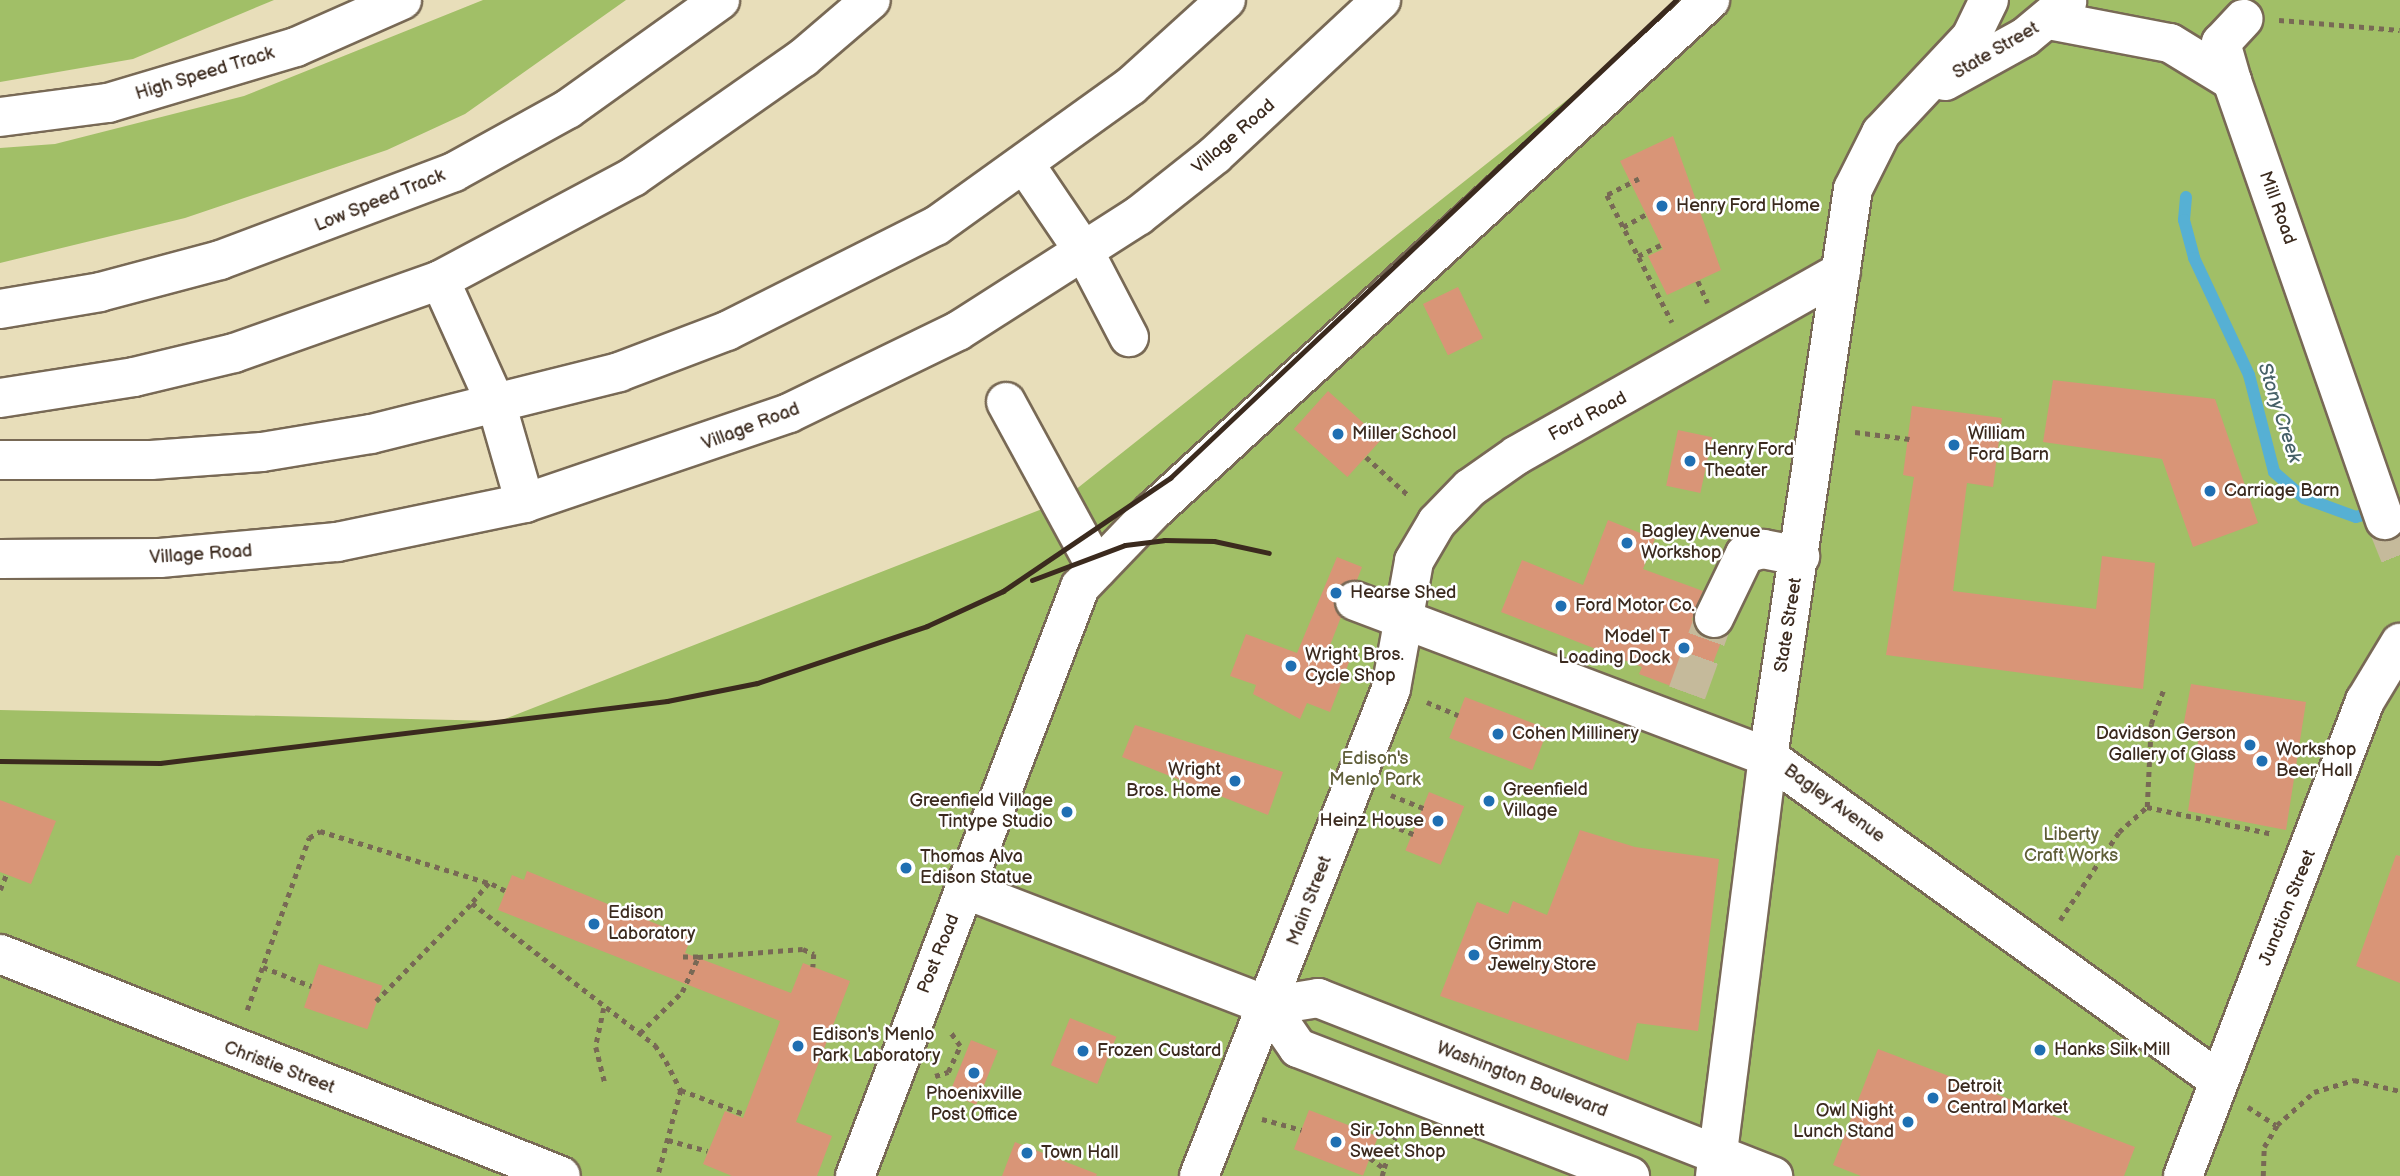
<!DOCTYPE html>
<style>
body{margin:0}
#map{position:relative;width:2400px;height:1176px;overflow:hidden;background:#e8deba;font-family:"Balsamiq Sans",sans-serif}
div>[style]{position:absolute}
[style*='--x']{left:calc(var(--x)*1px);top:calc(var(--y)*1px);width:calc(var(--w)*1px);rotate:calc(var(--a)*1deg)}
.green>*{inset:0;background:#a1bf67}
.stream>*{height:12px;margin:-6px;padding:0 6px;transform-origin:6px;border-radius:6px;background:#56b0d4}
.building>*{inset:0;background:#d99577;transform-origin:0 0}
.minor-tunnel>*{height:38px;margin-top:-19px;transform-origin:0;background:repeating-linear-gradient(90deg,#c5ba9b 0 38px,transparent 0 57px)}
.path>*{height:4.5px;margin-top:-2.25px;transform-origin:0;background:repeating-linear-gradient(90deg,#786955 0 5px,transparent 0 10px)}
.roads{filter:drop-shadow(2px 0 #786955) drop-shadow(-2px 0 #786955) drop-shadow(0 2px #786955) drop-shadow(0 -2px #786955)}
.minor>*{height:38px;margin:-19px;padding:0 19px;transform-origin:19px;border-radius:19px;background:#fff}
.rail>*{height:5px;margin:-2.5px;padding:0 2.5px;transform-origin:2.5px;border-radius:2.5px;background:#3b2a1e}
.dots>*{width:19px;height:19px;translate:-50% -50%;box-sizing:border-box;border:4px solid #fff;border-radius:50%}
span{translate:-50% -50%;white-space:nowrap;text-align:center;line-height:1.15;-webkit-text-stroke:5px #fff;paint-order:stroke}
.street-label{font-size:18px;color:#3b2a1e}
.poi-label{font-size:18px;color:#3b2a1e}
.left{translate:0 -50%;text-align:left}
.right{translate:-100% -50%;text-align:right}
.park-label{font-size:18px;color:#5f5e38}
.water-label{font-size:19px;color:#466067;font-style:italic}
</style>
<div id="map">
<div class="green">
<div style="clip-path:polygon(0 0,274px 0,133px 59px,0 82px)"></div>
<div style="clip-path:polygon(483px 0,626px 0,465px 114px,387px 150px,185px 218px,0 263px,0 148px,55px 144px,244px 96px)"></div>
<div style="clip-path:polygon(1693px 0,2400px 0,2400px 1176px,0 1176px,0 710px,500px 721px,1060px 502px)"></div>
</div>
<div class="stream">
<div style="--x:2186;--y:197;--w:23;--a:95"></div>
<div style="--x:2184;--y:220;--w:39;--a:75"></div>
<div style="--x:2194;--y:258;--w:129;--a:64.8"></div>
<div style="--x:2249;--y:375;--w:100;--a:75.5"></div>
<div style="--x:2274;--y:472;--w:40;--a:41"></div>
<div style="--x:2304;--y:498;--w:55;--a:20.1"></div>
<div style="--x:2356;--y:517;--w:46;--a:-16.5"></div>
</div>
<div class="building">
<div style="clip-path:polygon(1673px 136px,1721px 270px,1667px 295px,1648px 256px,1663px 249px,1620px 161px)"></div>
<div style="left:1458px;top:287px;width:57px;height:39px;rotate:64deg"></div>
<div style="clip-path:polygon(2053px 380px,2215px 399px,2258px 523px,2193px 547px,2162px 459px,2043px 442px)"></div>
<div style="left:1328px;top:391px;width:72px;height:51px;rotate:42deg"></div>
<div style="clip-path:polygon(1912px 406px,2002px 418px,1993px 487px,1967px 483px,1953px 591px,2096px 609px,2102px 556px,2155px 563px,2143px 689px,1886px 655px,1914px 477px,1903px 475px)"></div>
<div style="left:1678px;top:430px;width:35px;height:57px;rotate:12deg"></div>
<div style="clip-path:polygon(1608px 520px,1655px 539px,1643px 569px,1703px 591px,1692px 619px,1696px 630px,1705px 638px,1723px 637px,1700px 697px,1639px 674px,1642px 667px,1501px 612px,1522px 560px,1583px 585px)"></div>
<div style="clip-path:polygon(1337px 557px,1362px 567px,1357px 580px,1334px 594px,1341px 617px,1329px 648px,1351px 657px,1330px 712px,1307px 703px,1300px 719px,1253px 694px,1256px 685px,1230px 676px,1246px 634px,1297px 653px)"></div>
<div style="clip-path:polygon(2191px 684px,2306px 702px,2286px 830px,2188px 811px,2199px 736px,2182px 733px)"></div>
<div style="left:1465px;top:697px;width:89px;height:44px;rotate:21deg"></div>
<div style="clip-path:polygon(1135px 725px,1283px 772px,1268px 815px,1122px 757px)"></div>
<div style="left:1429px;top:792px;width:38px;height:63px;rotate:22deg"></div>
<div style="clip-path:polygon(0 800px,56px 821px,31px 884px,0 872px)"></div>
<div style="clip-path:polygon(1580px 830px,1635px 847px,1719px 859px,1698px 1031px,1637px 1023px,1628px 1061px,1440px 996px,1477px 902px,1508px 914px,1513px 901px,1547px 915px)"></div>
<div style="clip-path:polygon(2396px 855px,2400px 856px,2400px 983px,2356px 966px)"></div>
<div style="clip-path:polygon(527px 871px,691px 938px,685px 953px,791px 993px,803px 963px,850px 981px,796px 1122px,832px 1136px,817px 1176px,732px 1176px,703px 1164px,725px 1111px,743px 1118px,780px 1021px,498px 910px,512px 875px,524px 880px)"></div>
<div style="left:319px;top:964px;width:67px;height:46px;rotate:19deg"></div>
<div style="left:1070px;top:1018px;width:50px;height:51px;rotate:22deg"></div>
<div style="left:971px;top:1040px;width:29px;height:58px;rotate:22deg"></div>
<div style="clip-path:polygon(1878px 1049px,2135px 1147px,2124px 1176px,1861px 1176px,1833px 1165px)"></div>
<div style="left:1309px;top:1110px;width:74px;height:42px;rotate:21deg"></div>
<div style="clip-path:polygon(1015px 1142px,1097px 1174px,1096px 1176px,1002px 1176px)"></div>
</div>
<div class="minor-tunnel">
<div style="--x:2385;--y:520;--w:40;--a:68"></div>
<div style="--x:1687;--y:693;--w:80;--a:-70.2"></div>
</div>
<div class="path">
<div style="--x:2279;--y:20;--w:121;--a:4.7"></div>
<div style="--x:1639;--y:179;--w:36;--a:153"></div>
<div style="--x:1607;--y:195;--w:143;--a:62.9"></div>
<div style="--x:1623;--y:227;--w:26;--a:-29"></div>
<div style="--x:1638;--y:256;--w:25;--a:-26"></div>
<div style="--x:1698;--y:281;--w:24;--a:66"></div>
<div style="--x:1855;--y:432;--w:55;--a:7.3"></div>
<div style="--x:1366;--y:457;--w:57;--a:42.1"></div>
<div style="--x:1427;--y:702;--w:34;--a:23"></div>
<div style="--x:1391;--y:795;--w:35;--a:22"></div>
<div style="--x:2147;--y:807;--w:129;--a:12.1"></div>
<div style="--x:1381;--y:821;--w:35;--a:22"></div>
<div style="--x:0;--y:890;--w:16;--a:-68"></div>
<div style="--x:505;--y:891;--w:18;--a:-153"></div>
<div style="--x:489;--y:883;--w:26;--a:130"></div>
<div style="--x:472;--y:903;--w:232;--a:37.8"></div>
<div style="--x:655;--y:1045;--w:19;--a:55"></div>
<div style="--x:666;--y:1061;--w:33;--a:63"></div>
<div style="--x:681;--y:1090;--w:89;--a:105"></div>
<div style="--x:2060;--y:920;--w:106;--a:-56.2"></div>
<div style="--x:2119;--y:832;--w:38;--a:-42"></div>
<div style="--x:2147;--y:807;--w:83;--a:-87.2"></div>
<div style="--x:2151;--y:724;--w:35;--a:-70"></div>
<div style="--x:698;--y:957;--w:105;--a:-4.4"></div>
<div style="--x:803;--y:949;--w:12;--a:24"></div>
<div style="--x:814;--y:954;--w:13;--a:94"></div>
<div style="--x:263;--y:967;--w:52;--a:21.6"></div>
<div style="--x:376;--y:1001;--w:137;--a:-45.6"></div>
<div style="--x:604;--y:1008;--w:40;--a:102"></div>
<div style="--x:596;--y:1047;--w:36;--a:76"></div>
<div style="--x:247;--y:1010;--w:183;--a:-70.2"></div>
<div style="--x:309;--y:838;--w:13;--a:-32"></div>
<div style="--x:320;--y:831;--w:177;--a:17.1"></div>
<div style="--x:640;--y:1033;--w:59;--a:-44.3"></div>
<div style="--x:682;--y:992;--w:38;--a:-65"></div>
<div style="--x:698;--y:957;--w:15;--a:180"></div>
<div style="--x:935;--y:1076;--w:14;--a:-17"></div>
<div style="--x:948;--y:1072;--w:29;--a:-65"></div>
<div style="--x:960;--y:1046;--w:16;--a:-125"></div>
<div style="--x:681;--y:1090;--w:67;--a:20.9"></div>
<div style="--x:2248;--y:1107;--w:33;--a:33"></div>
<div style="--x:1262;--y:1119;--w:41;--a:15.4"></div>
<div style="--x:668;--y:1140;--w:41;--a:15.4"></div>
<div style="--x:1370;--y:1158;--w:17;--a:36"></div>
<div style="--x:1384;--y:1168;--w:45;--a:-70.3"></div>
<div style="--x:1382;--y:1176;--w:8;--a:-76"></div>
<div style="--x:2263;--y:1176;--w:29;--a:-88"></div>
<div style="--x:2264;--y:1147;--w:26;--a:-59"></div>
<div style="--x:2277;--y:1125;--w:50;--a:-41.7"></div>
<div style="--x:2314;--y:1092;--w:42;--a:-16.7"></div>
<div style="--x:2354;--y:1080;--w:47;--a:13.4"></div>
</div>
<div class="roads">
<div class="minor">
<div style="--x:2049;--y:20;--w:123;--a:10.8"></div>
<div style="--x:2170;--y:43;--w:73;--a:31.5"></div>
<div style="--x:2232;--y:81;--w:465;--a:70.8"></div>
<div style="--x:1945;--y:81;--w:91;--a:-28.8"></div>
<div style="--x:2025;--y:37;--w:55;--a:-39.8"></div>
<div style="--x:2232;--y:81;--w:40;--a:-106"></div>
<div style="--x:2221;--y:43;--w:33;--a:-47"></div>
<div style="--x:0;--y:117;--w:109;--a:-7.4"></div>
<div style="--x:108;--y:103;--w:196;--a:-16.6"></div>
<div style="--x:296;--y:47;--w:116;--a:-23.9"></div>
<div style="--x:1026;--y:166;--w:105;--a:55.9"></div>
<div style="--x:1085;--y:253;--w:95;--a:62.4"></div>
<div style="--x:440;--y:280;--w:138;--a:65.7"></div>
<div style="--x:497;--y:406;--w:101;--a:73.9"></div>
<div style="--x:0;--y:309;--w:101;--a:-9.6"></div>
<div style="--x:100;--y:292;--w:124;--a:-14.9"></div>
<div style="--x:220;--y:260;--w:250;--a:-20.6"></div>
<div style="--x:454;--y:172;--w:130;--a:-28.9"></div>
<div style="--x:568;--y:109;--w:187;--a:-35.6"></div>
<div style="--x:0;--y:398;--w:136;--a:-8.9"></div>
<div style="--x:134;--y:377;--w:103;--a:-13.5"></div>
<div style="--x:234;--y:353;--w:219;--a:-19.5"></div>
<div style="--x:440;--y:280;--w:219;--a:-28.1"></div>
<div style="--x:633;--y:177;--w:208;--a:-35"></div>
<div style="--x:803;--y:58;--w:89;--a:-40.5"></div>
<div style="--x:1006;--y:402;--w:190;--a:61.4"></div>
<div style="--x:0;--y:460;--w:151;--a:0"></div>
<div style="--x:151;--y:460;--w:111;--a:-4.1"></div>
<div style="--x:262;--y:452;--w:110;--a:-9.4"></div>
<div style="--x:371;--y:434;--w:256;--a:-14"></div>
<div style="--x:619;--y:372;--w:116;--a:-20.8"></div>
<div style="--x:727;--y:331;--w:234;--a:-26.7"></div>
<div style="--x:936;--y:226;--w:240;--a:-35.7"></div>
<div style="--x:1131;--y:86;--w:128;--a:-42.2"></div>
<div style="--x:0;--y:559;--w:160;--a:-0.4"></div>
<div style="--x:160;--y:558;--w:178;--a:-5.2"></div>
<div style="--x:337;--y:542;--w:192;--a:-11.7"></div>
<div style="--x:525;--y:503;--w:279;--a:-18.8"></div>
<div style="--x:789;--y:413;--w:188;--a:-25.9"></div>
<div style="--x:958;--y:331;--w:214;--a:-32.6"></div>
<div style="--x:1138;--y:216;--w:98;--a:-38.4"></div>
<div style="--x:1215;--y:155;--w:227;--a:-43"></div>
<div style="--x:1355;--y:601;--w:441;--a:20.7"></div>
<div style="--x:1768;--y:757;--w:553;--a:35.65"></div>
<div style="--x:1714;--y:618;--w:71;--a:-64.2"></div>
<div style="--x:1745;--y:554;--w:19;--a:-16"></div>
<div style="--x:1763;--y:549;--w:38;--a:11"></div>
<div style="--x:964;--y:889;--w:327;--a:21"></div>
<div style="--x:1269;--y:1006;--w:50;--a:-9.3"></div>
<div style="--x:1318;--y:998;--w:489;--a:21.4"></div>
<div style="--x:0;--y:954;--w:603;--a:21.59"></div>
<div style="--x:1269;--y:1006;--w:51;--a:55.4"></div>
<div style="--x:1298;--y:1048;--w:356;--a:21.1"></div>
<div style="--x:855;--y:1176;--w:631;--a:-69.09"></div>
<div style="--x:1080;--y:587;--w:105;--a:-46.2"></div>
<div style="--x:1153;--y:511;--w:756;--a:-42.53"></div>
<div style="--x:1199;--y:1176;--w:523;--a:-68.48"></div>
<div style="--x:1391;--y:689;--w:130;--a:-79.8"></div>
<div style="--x:1414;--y:561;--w:45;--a:-59.5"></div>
<div style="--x:1437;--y:522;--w:47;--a:-45.9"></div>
<div style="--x:1470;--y:488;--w:57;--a:-35.1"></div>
<div style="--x:1517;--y:455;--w:372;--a:-29.5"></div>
<div style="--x:1715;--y:1176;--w:422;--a:-82.8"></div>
<div style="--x:1768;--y:757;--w:574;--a:-81.49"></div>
<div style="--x:1853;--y:189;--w:63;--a:-63.4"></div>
<div style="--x:1881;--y:133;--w:132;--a:-46.8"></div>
<div style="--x:1971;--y:37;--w:41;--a:-64.1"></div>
<div style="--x:2183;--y:1176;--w:509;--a:-69.04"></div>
<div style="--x:2365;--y:701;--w:68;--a:-58.9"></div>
</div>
</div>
<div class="rail">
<div style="--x:1032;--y:580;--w:99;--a:-20.6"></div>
<div style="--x:1125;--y:545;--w:39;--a:-7"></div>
<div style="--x:1164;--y:540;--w:50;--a:1.1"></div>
<div style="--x:1214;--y:541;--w:56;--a:12.3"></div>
<div style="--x:0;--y:761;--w:160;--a:0.7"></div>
<div style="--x:160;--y:763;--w:511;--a:-6.97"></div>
<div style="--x:667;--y:701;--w:92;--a:-11.3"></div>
<div style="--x:757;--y:683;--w:179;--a:-18.5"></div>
<div style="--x:927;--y:626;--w:84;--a:-24.7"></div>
<div style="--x:1003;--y:591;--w:202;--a:-34.1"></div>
<div style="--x:1170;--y:478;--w:696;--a:-43.37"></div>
</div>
<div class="dots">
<div style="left:1662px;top:206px;background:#1f6fb2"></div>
<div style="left:1338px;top:434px;background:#1f6fb2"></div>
<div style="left:1954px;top:445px;background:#1f6fb2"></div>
<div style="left:1690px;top:461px;background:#1f6fb2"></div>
<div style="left:2210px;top:491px;background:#1f6fb2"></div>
<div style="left:1627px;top:543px;background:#1f6fb2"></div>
<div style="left:1336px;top:593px;background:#1f6fb2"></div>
<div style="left:1561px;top:606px;background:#1f6fb2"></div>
<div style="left:1684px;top:648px;background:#1f6fb2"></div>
<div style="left:1291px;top:666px;background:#1f6fb2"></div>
<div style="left:1498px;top:734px;background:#1f6fb2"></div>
<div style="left:2250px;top:745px;background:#1f6fb2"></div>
<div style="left:2262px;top:761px;background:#1f6fb2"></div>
<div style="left:1235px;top:781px;background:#1f6fb2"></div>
<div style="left:1489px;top:801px;background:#1f6fb2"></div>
<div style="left:1067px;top:812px;background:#1f6fb2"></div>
<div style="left:1438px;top:821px;background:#1f6fb2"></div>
<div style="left:906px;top:868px;background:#1f6fb2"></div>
<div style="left:594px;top:924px;background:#1f6fb2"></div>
<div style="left:1474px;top:955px;background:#1f6fb2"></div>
<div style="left:798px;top:1046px;background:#1f6fb2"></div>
<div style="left:2040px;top:1050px;background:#1f6fb2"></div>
<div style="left:1083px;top:1051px;background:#1f6fb2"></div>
<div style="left:974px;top:1073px;background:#1f6fb2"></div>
<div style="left:1933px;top:1098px;background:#1f6fb2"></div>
<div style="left:1908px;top:1122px;background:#1f6fb2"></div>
<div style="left:1336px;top:1142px;background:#1f6fb2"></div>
<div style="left:1027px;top:1153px;background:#1f6fb2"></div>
</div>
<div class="street-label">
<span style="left:1996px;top:51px;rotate:-30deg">State Street</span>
<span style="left:205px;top:74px;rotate:-17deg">High Speed Track</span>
<span style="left:1234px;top:137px;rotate:-41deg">Village Road</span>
<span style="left:380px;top:201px;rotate:-22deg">Low Speed Track</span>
<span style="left:2277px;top:208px;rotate:70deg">Mill Road</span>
<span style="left:1588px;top:417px;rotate:-28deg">Ford Road</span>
<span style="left:751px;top:427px;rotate:-21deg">Village Road</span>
<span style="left:201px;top:555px;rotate:-4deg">Village Road</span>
<span style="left:1789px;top:625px;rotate:-81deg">State Street</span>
<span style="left:1834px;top:804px;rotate:36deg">Bagley Avenue</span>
<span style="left:1310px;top:901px;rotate:-69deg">Main Street</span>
<span style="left:2288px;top:908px;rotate:-68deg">Junction Street</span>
<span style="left:939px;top:954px;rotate:-68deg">Post Road</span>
<span style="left:279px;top:1068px;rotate:21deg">Christie Street</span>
<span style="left:1522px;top:1080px;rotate:21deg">Washington Boulevard</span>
</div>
<div class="poi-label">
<span class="left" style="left:1676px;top:206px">Henry Ford Home</span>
<span class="left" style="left:1352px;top:434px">Miller School</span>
<span class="left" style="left:1968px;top:445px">William<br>Ford Barn</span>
<span class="left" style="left:1704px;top:461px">Henry Ford<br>Theater</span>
<span class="left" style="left:2224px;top:491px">Carriage Barn</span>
<span class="left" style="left:1641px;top:543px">Bagley Avenue<br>Workshop</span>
<span class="left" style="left:1350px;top:593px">Hearse Shed</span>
<span class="left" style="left:1575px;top:606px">Ford Motor Co.</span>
<span class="right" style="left:1670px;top:648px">Model T<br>Loading Dock</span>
<span class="left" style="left:1305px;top:666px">Wright Bros.<br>Cycle Shop</span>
<span class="left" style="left:1512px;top:734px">Cohen Millinery</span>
<span class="right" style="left:2236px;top:745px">Davidson Gerson<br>Gallery of Glass</span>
<span class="left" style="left:2276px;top:761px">Workshop<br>Beer Hall</span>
<span class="right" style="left:1221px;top:781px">Wright<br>Bros. Home</span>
<span class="left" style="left:1503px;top:801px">Greenfield<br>Village</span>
<span class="right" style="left:1053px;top:812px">Greenfield Village<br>Tintype Studio</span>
<span class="right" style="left:1424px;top:821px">Heinz House</span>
<span class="left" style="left:920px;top:868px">Thomas Alva<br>Edison Statue</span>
<span class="left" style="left:608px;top:924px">Edison<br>Laboratory</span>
<span class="left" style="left:1488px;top:955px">Grimm<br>Jewelry Store</span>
<span class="left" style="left:812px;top:1046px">Edison's Menlo<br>Park Laboratory</span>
<span class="left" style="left:2054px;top:1050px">Hanks Silk Mill</span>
<span class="left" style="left:1097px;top:1051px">Frozen Custard</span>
<span class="left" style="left:1947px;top:1098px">Detroit<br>Central Market</span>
<span style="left:974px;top:1105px">Phoenixville<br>Post Office</span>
<span class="right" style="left:1894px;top:1122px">Owl Night<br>Lunch Stand</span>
<span class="left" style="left:1350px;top:1142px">Sir John Bennett<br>Sweet Shop</span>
<span class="left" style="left:1041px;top:1153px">Town Hall</span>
</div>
<div class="park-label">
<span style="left:1375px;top:770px">Edison's<br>Menlo Park</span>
<span style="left:2071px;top:846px">Liberty<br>Craft Works</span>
</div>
<div class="water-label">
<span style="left:2279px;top:413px;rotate:72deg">Stony Creek</span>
</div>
</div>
